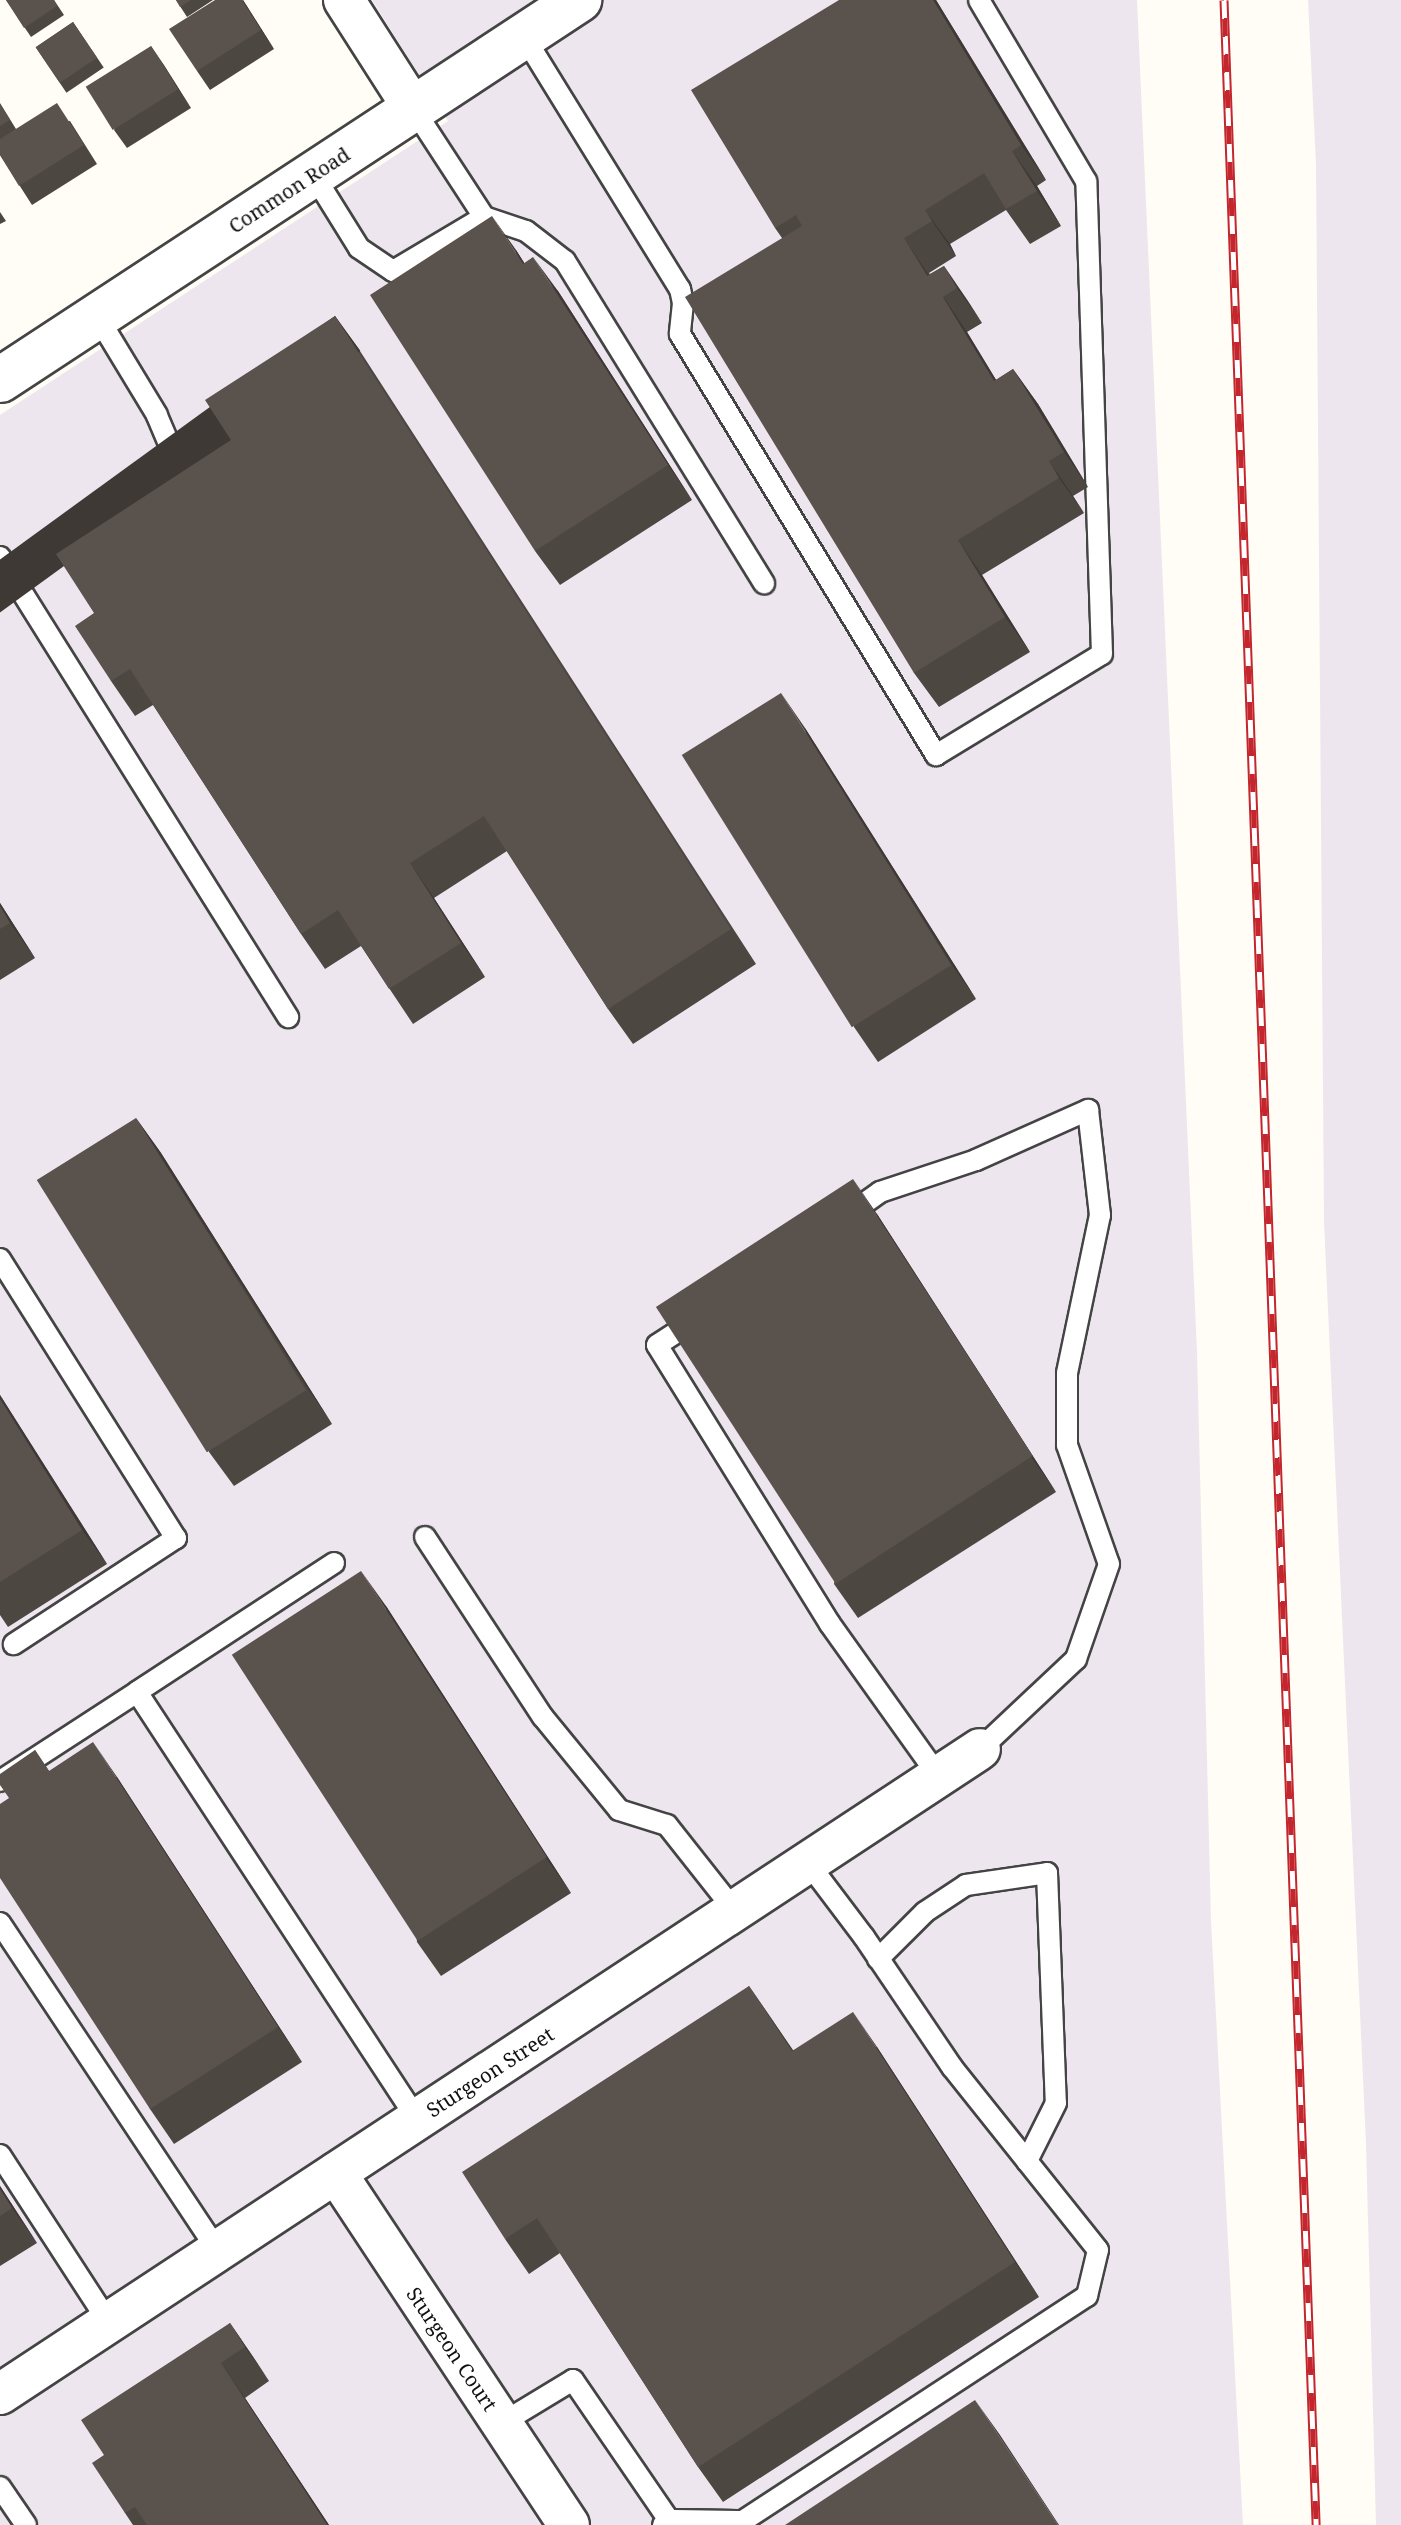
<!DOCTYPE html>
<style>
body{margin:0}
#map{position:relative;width:1401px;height:2525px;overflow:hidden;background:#fffdf5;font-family:"Noto Serif",serif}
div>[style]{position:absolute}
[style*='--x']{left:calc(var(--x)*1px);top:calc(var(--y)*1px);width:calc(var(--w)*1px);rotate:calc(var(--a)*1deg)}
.industrial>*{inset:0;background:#eee6ef}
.roads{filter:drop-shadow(2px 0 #444) drop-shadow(-2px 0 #444) drop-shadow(0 2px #444) drop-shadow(0 -2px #444)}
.service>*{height:20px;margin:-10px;padding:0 10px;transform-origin:10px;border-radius:10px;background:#fff}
.minor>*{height:40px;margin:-20px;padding:0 20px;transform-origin:20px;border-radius:20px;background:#fff}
.tertiary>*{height:44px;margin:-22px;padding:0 22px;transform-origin:22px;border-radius:22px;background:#fff}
.rail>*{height:9px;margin-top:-4.5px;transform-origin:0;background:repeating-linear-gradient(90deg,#fff 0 18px,#c4262e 0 36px);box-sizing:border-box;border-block:2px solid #c4262e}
.wall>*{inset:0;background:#4d4742;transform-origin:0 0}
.shaded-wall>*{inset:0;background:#3f3936;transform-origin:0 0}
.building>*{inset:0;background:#5a524d;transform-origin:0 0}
span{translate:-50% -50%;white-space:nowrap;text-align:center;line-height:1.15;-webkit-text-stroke:8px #fff;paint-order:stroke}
.street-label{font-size:20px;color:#111}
</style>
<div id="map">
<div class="industrial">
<div style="clip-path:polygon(372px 0,1137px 0,1197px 1351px,1211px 1921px,1243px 2525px,0 2525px,0 415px,448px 121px)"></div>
<div style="clip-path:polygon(1308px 0,1401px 0,1401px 2525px,1376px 2525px,1366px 2144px,1324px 1222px,1316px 165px)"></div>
</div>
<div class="roads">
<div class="service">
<div style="--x:523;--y:35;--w:299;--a:58.3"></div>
<div style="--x:680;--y:289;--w:14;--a:78"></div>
<div style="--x:683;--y:303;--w:31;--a:96"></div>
<div style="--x:680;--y:334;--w:493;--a:58.7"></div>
<div style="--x:936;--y:755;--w:194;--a:-31.3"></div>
<div style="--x:1102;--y:654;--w:473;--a:-91.9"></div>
<div style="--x:1086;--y:181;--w:210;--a:-120.6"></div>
<div style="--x:313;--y:174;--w:87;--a:58.1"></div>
<div style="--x:359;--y:248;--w:41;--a:34.1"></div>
<div style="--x:393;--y:271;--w:106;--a:-30.7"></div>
<div style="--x:484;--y:217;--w:130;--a:-123.1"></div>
<div style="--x:484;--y:217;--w:44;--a:18.4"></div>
<div style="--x:526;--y:231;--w:49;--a:37.6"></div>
<div style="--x:565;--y:261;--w:379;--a:58.3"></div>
<div style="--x:0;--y:557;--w:543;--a:57.95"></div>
<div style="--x:17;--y:582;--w:191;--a:-35.4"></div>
<div style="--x:173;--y:471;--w:20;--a:-93"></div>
<div style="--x:172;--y:451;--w:39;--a:-113"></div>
<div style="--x:157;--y:415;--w:116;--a:-121.2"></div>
<div style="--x:845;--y:1217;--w:43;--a:-35.5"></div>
<div style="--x:880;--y:1192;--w:101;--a:-18.4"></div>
<div style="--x:976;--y:1160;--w:123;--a:-24.1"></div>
<div style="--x:1088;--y:1110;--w:106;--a:83.5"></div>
<div style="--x:1100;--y:1215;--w:161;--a:101.8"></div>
<div style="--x:1067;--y:1373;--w:72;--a:90"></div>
<div style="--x:1067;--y:1445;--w:126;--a:70.6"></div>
<div style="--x:1109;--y:1564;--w:101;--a:109.2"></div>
<div style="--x:1076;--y:1659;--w:132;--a:136.8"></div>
<div style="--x:0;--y:1259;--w:330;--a:57.8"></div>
<div style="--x:176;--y:1538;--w:194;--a:146.8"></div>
<div style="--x:694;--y:1321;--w:44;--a:147"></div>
<div style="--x:657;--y:1345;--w:328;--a:58.2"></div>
<div style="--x:830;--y:1624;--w:188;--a:54.5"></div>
<div style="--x:425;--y:1537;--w:215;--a:56.8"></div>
<div style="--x:543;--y:1717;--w:120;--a:50.7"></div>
<div style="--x:619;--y:1810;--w:50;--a:17.4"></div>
<div style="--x:667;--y:1825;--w:110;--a:51.7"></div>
<div style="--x:334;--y:1563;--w:235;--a:146.8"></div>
<div style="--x:137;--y:1692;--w:511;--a:56.75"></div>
<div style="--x:0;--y:1781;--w:163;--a:-33"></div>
<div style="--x:0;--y:1923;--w:392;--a:56.4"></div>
<div style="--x:878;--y:1959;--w:66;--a:-45"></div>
<div style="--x:925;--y:1912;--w:49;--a:-33.4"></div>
<div style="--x:966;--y:1885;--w:82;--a:-8.4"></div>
<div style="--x:1047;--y:1873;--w:230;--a:87.8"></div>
<div style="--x:1056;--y:2103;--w:65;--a:116.6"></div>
<div style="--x:0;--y:2155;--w:200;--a:57"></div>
<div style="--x:502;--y:2423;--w:83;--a:-31.2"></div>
<div style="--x:573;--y:2380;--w:170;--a:55.6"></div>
<div style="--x:0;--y:2487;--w:46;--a:55.6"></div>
<div style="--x:663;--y:2525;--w:8;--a:-40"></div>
<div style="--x:669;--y:2520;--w:74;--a:0.8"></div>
<div style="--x:743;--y:2521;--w:411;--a:-33.2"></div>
<div style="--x:1087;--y:2296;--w:47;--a:-76.6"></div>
<div style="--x:1098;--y:2250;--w:234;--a:-128.6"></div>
<div style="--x:952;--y:2067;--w:157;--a:-124.1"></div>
<div style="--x:864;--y:1937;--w:93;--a:-127.1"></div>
</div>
<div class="minor">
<div style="--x:344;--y:0;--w:128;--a:57.4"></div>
<div style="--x:336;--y:2173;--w:422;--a:56.5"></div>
<div style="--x:0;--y:2394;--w:1173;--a:-33.35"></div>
</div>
<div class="tertiary">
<div style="--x:0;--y:380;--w:693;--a:-33.28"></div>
</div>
</div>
<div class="rail">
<div style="--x:1224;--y:0;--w:2527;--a:87.91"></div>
</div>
<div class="wall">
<div style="clip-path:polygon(6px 0,54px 0,64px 15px,31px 37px)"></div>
<div style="clip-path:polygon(176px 0,213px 0,187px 17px)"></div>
<div style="clip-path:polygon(243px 0,274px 49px,210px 90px,197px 71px)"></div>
<div style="clip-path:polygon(839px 0,936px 0,1046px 180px,1037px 186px,1061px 226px,1030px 244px,1006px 210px,950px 244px,956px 256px,929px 273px,930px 274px,944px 266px,982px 323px,967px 332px,996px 380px,1013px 369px,1038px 404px,1088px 487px,1073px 496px,1084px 513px,982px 575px,1030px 652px,939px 707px,914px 673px,782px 238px,775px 228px)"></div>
<div style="left:73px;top:22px;width:55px;height:45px;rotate:56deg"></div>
<div style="clip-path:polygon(151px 46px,191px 108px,127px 148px,114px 130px)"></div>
<div style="clip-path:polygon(0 103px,16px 129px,70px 121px,97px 164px,32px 205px,0 155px)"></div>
<div style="clip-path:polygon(0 212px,6px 221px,0 224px)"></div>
<div style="clip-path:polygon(516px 250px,524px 263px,558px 291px,692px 500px,560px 585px,535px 551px)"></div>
<div style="clip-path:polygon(335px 316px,360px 351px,756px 964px,633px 1044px,608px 1009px,507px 851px,434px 898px,485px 977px,413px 1024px,361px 946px,325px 969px,301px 934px,153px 705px,135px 716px,111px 681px,94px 613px,231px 440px)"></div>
<div style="clip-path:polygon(805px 728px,976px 999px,878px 1062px,854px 1027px)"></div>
<div style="clip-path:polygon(0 903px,35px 958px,0 980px)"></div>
<div style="clip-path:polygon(136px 1118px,161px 1153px,332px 1424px,234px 1486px,209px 1452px)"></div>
<div style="clip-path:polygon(877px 1214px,1056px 1492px,858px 1618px,834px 1584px)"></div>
<div style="clip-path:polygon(0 1395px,107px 1564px,8px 1627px,0 1615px)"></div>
<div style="clip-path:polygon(386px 1606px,571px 1893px,441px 1976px,417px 1942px)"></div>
<div style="clip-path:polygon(35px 1750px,49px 1771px,117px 1777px,302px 2062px,174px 2144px,150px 2109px,9px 1798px)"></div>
<div style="clip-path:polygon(749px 1986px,793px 2050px,877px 2047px,1039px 2297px,723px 2502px,698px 2467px,560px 2253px,529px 2274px,505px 2239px)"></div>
<div style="clip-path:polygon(0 2186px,37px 2243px,0 2266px)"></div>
<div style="clip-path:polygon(230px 2323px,269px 2381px,245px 2398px,329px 2525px,133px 2525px,125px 2513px,104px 2455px)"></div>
</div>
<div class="shaded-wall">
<div style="clip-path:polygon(242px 0,243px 0,274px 49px,261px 30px)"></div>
<div style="clip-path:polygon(933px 0,936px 0,1046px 180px,1021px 145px)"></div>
<div style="clip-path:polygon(151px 46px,164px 65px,191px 108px,178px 89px)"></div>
<div style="clip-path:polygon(1012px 151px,1037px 186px,1061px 226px,1037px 191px)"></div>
<div style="clip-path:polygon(925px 210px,950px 244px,956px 256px,932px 221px)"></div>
<div style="clip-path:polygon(492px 216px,516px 250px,547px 298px,523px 264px)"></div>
<div style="clip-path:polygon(904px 238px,967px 332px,1018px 416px,994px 381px)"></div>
<div style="clip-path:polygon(533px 257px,558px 291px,692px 500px,668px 465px)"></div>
<div style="clip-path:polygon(944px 266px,968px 301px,982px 323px,957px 288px)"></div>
<div style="left:335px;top:316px;width:43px;height:730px;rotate:54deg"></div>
<div style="clip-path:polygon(1013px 369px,1038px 404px,1088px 487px,1064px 452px)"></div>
<div style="clip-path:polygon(1049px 461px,1073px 496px,1084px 513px,1059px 478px)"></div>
<div style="clip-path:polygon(958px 540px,982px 575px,1030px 652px,1005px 617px)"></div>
<div style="clip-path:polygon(781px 693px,805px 728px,976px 999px,952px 965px)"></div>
<div style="clip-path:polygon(410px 863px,434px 898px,485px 977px,461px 943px)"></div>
<div style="clip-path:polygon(0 903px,35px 958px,10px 923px,0 906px)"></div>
<div style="clip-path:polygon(136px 1118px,161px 1153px,332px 1424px,308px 1389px)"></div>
<div style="clip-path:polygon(853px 1179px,877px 1214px,1056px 1492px,1031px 1457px)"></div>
<div style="clip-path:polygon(0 1395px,107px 1564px,82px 1530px,0 1399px)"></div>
<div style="clip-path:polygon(361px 1571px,386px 1606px,571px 1893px,546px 1858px)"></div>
<div style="clip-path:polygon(93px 1742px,117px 1777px,302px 2062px,278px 2027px)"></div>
<div style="clip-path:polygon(749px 1986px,773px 2021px,816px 2086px,792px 2051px)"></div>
<div style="clip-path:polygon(853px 2012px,877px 2047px,1039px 2297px,1015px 2262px)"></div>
<div style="clip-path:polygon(0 2186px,37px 2243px,12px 2208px,0 2189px)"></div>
<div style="clip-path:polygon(230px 2323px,254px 2358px,269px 2381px,245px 2347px)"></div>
<div style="clip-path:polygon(221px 2363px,245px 2398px,329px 2525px,327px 2525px)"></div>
<div style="clip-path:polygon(975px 2400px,1000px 2435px,1059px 2525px,1058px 2525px)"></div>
</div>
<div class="building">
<div style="clip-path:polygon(6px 0,54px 0,57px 6px,24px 28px)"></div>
<div style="clip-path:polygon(176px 0,191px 0,180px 7px)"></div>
<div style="clip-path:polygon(215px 0,242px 0,261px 30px,197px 71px,169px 29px)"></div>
<div style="clip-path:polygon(839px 0,933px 0,1021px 145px,1012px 151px,1037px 191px,1006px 209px,984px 173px,925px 210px,932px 221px,904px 238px,927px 276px,944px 266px,957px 288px,943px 297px,994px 381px,1013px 369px,1064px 452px,1049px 461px,1059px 478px,958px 540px,1005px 617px,914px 673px,685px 297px,802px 226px,796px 215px,775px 228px,691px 90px)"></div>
<div style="left:73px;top:22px;width:43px;height:45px;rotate:56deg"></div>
<div style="left:151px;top:46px;width:51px;height:77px;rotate:58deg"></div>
<div style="clip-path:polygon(57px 103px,84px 145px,19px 186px,0 155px,0 139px)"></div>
<div style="clip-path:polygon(0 104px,10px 120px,0 126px)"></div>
<div style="clip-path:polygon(492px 216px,523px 264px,533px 257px,668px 465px,535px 551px,370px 295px)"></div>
<div style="clip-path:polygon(335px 316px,731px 929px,608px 1009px,484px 816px,410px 863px,461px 943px,389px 989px,338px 910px,301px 934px,130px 669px,111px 681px,75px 626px,94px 613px,56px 554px,231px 440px,205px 400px)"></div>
<div style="left:781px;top:693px;width:321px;height:117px;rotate:58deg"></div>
<div style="clip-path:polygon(0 906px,10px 923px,0 929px)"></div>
<div style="left:136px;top:1118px;width:321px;height:117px;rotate:58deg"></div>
<div style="left:853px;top:1179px;width:330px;height:235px;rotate:57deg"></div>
<div style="clip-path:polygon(0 1399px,82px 1530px,0 1582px)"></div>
<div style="left:361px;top:1571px;width:341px;height:154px;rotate:57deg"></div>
<div style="clip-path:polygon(93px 1742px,278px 2027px,150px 2109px,0 1878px,0 1804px,9px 1798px,0 1785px,0 1774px,35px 1750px,49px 1771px)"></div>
<div style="clip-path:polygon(749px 1986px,792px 2051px,853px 2012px,1015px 2262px,698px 2467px,537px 2218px,505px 2239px,462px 2172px)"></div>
<div style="clip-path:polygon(0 2189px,12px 2208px,0 2216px)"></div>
<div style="clip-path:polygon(230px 2323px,245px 2347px,221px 2363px,327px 2525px,147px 2525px,135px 2507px,125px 2513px,92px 2463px,104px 2455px,81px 2420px)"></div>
<div style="clip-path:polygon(975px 2400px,1058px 2525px,785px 2525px)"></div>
</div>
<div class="street-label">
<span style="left:289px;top:190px;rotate:-33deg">Common Road</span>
<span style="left:490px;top:2072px;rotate:-33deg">Sturgeon Street</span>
<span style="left:452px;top:2349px;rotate:56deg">Sturgeon Court</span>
</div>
</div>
